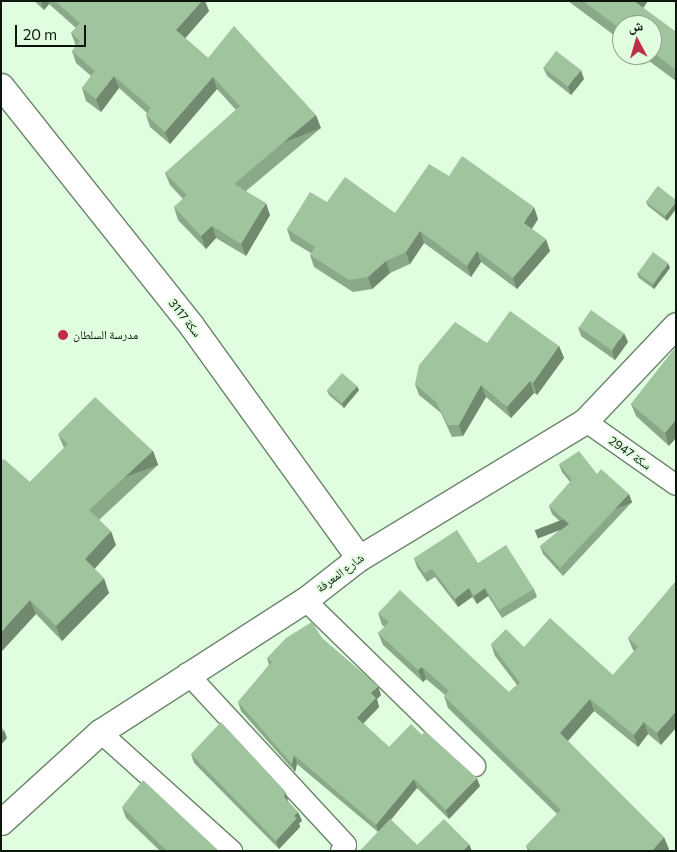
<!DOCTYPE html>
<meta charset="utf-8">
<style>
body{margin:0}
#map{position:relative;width:677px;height:852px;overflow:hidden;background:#e1fde0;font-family:Commissioner,"Noto Naskh Arabic",sans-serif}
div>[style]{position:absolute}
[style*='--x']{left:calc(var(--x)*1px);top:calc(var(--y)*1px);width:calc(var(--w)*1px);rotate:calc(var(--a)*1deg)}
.roads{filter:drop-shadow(1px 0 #6b846a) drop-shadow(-1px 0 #6b846a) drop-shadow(0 1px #6b846a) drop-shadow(0 -1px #6b846a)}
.minor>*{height:20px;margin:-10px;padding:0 10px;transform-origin:10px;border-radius:10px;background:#fff}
.tertiary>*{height:25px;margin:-12.5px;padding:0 12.5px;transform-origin:12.5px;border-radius:12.5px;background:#fff}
.wall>*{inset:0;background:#8aa988}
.shaded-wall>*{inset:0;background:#70896f;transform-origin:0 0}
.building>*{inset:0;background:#a0c49e;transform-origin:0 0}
.dots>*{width:14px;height:14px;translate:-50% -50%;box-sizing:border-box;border:2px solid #e1fde0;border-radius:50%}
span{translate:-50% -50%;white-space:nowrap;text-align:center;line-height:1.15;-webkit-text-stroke:4px #e1fde0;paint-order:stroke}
.street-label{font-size:12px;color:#0d160c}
.poi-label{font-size:12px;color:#0d160c}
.left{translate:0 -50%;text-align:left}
.frame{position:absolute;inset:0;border:2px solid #0d160c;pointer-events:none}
.north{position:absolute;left:612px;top:15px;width:50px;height:50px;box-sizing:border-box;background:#e1fde0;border:1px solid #8ca18b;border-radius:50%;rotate:354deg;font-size:14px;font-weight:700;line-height:20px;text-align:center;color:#0d160c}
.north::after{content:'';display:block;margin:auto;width:18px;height:22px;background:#be2e45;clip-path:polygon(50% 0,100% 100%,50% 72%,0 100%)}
.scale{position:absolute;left:15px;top:25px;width:71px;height:22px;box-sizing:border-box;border:2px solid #0d160c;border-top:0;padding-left:6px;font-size:15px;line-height:18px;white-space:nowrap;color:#0d160c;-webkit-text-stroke:4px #e1fde0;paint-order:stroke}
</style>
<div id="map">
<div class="roads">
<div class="minor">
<div style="--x:585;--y:421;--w:111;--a:35.1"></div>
<div style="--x:305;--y:600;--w:238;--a:44.3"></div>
<div style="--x:187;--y:673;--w:234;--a:47.2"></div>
<div style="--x:346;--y:845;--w:8;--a:130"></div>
<div style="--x:100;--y:732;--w:178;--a:42"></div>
</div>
<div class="tertiary">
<div style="--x:1;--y:86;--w:305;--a:51.5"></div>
<div style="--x:191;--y:325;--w:287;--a:54.2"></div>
<div style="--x:1;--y:822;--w:134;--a:-42.3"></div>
<div style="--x:100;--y:732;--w:244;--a:-32.8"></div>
<div style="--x:305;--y:600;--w:68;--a:-37.9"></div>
<div style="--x:359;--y:558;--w:264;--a:-31.2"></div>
<div style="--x:585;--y:421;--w:132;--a:-46.5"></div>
</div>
</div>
<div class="wall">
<div style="clip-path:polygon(34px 1px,205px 1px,209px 11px,185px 38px,208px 58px,321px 128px,246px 191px,270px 215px,246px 256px,216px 238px,206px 249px,178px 220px,174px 207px,183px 199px,170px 185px,165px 173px,236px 110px,217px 89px,170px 144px,150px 127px,146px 115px,147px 113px,119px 88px,101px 112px,86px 101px,82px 88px,91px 76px,76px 63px,72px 51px,76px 46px,71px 33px,76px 28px,49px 4px,44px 10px)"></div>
<div style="clip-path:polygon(568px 1px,648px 1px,643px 8px,676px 32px,676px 81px,641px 55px,652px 55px,652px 25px,622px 25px,622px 41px)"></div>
<div style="clip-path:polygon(543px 67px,584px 79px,571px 95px,547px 76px)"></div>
<div style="clip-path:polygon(449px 176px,538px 219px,532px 229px,550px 251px,517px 289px,481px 262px,471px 277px,424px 243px,410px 264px,390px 273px,372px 289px,353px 292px,314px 267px,310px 255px,311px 253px,291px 241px,287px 229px,327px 202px,395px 213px)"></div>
<div style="clip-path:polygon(658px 186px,667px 221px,648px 206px,646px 202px)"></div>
<div style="clip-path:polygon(670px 268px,654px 289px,639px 278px,637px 273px)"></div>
<div style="clip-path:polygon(578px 327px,628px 342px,615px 360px,581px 336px)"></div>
<div style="clip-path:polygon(487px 343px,559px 346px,564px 358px,537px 395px,534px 393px,511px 418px,486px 397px,463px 436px,452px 437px,441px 413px,419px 395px,415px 384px)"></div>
<div style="clip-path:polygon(676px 347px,669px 446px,636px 416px,631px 404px)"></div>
<div style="clip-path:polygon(359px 390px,344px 408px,329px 395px,327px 391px)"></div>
<div style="clip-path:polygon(58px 434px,153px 451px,158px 465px,99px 520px,116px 545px,94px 569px,109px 593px,62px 641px,36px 614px,1px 652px,30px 482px,64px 448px)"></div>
<div style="clip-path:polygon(559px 464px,597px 474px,632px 502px,563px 576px,543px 554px,540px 546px,565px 526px,552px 514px,549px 506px,570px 482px,562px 472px)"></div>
<div style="clip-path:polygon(414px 558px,478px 563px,534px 589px,537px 597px,502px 618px,488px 596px,477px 604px,472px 597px,458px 607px,435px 577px,427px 582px,417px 567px)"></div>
<div style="clip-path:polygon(676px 581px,661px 745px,648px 734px,638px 747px,594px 711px,568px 741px,669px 849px,667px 851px,528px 851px,526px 846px,557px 814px,448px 708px,444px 696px,445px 695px,426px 679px,423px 682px,383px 645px,378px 633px,385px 627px,382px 625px,378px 613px,509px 692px,517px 685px,495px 656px,491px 644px,524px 647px,613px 675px,634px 651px,633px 650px,628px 638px)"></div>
<div style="clip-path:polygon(322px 638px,381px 695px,377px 699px,379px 707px,363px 723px,389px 747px,422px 735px,480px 786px,449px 819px,417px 788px,391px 820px,417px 845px,469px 844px,360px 851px,378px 832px,297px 764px,295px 772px,241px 711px,238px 702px,269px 665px,267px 658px)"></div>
<div style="clip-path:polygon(191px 754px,288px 800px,288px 802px,298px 812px,302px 821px,299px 823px,300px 827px,279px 849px,194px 763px)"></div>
<div style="clip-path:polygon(122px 807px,219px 851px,160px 851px,126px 818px)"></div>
</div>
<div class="shaded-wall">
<div style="clip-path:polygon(41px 1px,48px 1px,49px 4px,44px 10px)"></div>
<div style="clip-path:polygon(202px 1px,205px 1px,209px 11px,181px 43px,176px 30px)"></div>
<div style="clip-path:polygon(633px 1px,648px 1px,638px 15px)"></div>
<div style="clip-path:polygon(581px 70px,584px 79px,571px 95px,568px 86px)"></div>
<div style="clip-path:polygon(114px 76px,119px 88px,101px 112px,96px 99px)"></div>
<div style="clip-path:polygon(213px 77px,217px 89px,170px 144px,165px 132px)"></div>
<div style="left:316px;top:115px;width:14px;height:107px;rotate:69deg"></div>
<div style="clip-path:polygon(676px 202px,676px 209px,667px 221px,665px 216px)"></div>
<div style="clip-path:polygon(266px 203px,270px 215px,246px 256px,241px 244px)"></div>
<div style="clip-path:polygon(534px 207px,538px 219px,528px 234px,524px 223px)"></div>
<div style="clip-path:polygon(212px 226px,216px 238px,206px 249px,201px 236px)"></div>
<div style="clip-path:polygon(420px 231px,424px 243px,410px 264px,406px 252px)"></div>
<div style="clip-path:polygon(546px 239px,550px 251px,517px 289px,513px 278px)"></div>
<div style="clip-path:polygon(477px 251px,481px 262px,471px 277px,467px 266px)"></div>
<div style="clip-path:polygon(386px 261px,390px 273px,372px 289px,368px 277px)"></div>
<div style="clip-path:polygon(668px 263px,670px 268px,654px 289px,653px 285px)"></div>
<div style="clip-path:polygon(624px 333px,628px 342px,615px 360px,612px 351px)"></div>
<div style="clip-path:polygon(559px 346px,564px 358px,537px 395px,533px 383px)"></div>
<div style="clip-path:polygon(530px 381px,534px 393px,511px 418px,507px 407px)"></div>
<div style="clip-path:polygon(481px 385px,486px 397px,463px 436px,459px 425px)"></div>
<div style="clip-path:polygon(357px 386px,359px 390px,344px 408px,342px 403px)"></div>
<div style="clip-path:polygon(676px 419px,676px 438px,669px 446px,665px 433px)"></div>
<div style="left:153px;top:451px;width:15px;height:87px;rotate:70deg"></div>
<div style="left:629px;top:494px;width:9px;height:101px;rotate:69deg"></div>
<div style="clip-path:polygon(111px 531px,116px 545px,90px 574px,85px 559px)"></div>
<div style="clip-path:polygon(104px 578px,109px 593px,62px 641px,56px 626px)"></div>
<div style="clip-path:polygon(469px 588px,472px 597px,458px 607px,455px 599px)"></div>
<div style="clip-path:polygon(485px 588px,488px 596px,477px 604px,474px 596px)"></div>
<div style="clip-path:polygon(30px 600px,36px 614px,1px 652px,1px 632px)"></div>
<div style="clip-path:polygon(422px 667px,426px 679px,423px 682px,418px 670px)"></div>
<div style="clip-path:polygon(378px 686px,381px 695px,377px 699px,379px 707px,361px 726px,357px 718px,371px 693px)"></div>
<div style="clip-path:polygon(590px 699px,594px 711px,564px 745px,560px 733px)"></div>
<div style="clip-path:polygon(676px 711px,676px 728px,661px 745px,657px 733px)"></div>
<div style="clip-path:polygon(644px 722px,648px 734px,638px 747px,634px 735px)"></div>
<div style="clip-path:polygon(4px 730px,7px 738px,1px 745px,1px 733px)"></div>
<div style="clip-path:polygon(294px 755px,297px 764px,295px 772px,292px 764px)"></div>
<div style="clip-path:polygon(477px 778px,480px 786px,449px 819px,446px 810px)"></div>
<div style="clip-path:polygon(414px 779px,417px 788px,379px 833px,376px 825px)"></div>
<div style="clip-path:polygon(285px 791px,288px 800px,287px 806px,284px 797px)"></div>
<div style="clip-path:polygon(298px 812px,302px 821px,299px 823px,300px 827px,279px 849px,276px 841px,294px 816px)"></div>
<div style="clip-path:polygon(664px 837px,669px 849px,667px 851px,652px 851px)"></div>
<div style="clip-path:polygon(469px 844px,472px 851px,463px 851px)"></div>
</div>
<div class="building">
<div style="clip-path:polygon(55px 1px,202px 1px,176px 30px,208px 58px,234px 26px,316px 115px,234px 184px,266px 203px,241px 244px,212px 226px,201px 236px,174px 207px,187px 195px,165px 173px,240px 106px,213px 77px,165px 132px,146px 115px,151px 108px,114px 76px,96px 99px,82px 88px,95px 71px,72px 51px,80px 41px,71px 33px,80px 23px)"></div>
<div style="clip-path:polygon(583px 1px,634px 1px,676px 32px,676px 70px,652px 52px,652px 25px,622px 25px,622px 30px)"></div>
<div style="left:556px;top:51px;width:31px;height:21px;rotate:37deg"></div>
<div style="clip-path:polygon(462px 156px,534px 207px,524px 223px,546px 239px,513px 278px,477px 251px,467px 266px,420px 231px,406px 252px,386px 261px,368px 277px,349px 280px,310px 255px,315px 247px,287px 229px,310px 192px,327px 202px,345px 177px,395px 213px,429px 164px,449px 176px)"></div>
<div style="clip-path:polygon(658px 186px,676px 200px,676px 202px,665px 216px,646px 202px)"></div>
<div style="left:653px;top:252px;width:19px;height:26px;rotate:36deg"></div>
<div style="left:591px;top:310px;width:40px;height:21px;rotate:35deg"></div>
<div style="clip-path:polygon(510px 311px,559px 346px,533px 383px,530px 381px,507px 407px,481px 385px,459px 425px,448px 425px,436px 402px,415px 384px,419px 365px,455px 322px,487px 343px)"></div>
<div style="clip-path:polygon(676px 347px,676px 419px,665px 433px,631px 404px)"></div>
<div style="left:342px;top:373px;width:20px;height:23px;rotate:41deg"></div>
<div style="clip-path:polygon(95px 397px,153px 451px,89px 510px,111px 531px,85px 559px,104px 578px,56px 626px,30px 600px,1px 632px,1px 461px,4px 459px,30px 482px,68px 444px,58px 434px)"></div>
<div style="clip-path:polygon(579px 451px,597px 474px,601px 469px,629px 494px,560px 568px,540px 546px,569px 524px,549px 506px,572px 480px,559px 464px)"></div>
<div style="clip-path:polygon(457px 530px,478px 563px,506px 545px,534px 589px,499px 610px,485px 588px,474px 596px,469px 588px,455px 599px,432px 569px,424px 573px,414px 558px)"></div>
<div style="clip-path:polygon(676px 581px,676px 711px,657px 733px,644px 722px,634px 735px,590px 699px,560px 733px,664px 837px,652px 851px,531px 851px,526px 846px,561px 810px,444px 696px,449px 691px,422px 667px,418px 670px,378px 633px,389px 622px,378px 613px,400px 590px,509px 692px,520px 683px,491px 644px,506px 629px,524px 647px,550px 618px,613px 675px,638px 647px,628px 638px)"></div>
<div style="clip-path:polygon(312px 622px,322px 638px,378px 686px,371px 693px,376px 698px,357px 718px,389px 747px,411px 724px,422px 735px,425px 731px,477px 778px,446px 810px,414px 779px,376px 825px,294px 755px,292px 764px,238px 702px,272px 662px,267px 658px,286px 638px)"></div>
<div style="clip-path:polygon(221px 722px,285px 791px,284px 797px,298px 812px,294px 816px,297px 818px,276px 841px,191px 754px)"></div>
<div style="clip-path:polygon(1px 727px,4px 730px,1px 733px)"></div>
<div style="clip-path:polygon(143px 780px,219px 851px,167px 851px,122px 807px)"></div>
<div style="clip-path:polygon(390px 819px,417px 845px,444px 819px,469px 844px,463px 851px,360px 851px)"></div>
</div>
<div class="dots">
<div style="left:63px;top:335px;background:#be2e45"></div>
</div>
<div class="street-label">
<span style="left:185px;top:318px;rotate:52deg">سكة 3117</span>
<span style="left:630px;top:453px;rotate:35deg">سكة 2947</span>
<span style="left:340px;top:573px;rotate:-37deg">شارع المعرفة</span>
</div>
<div class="poi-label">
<span class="left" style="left:73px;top:335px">مدرسة السلطان</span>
</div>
<div class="frame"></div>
<div class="north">ش</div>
<div class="scale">20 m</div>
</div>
